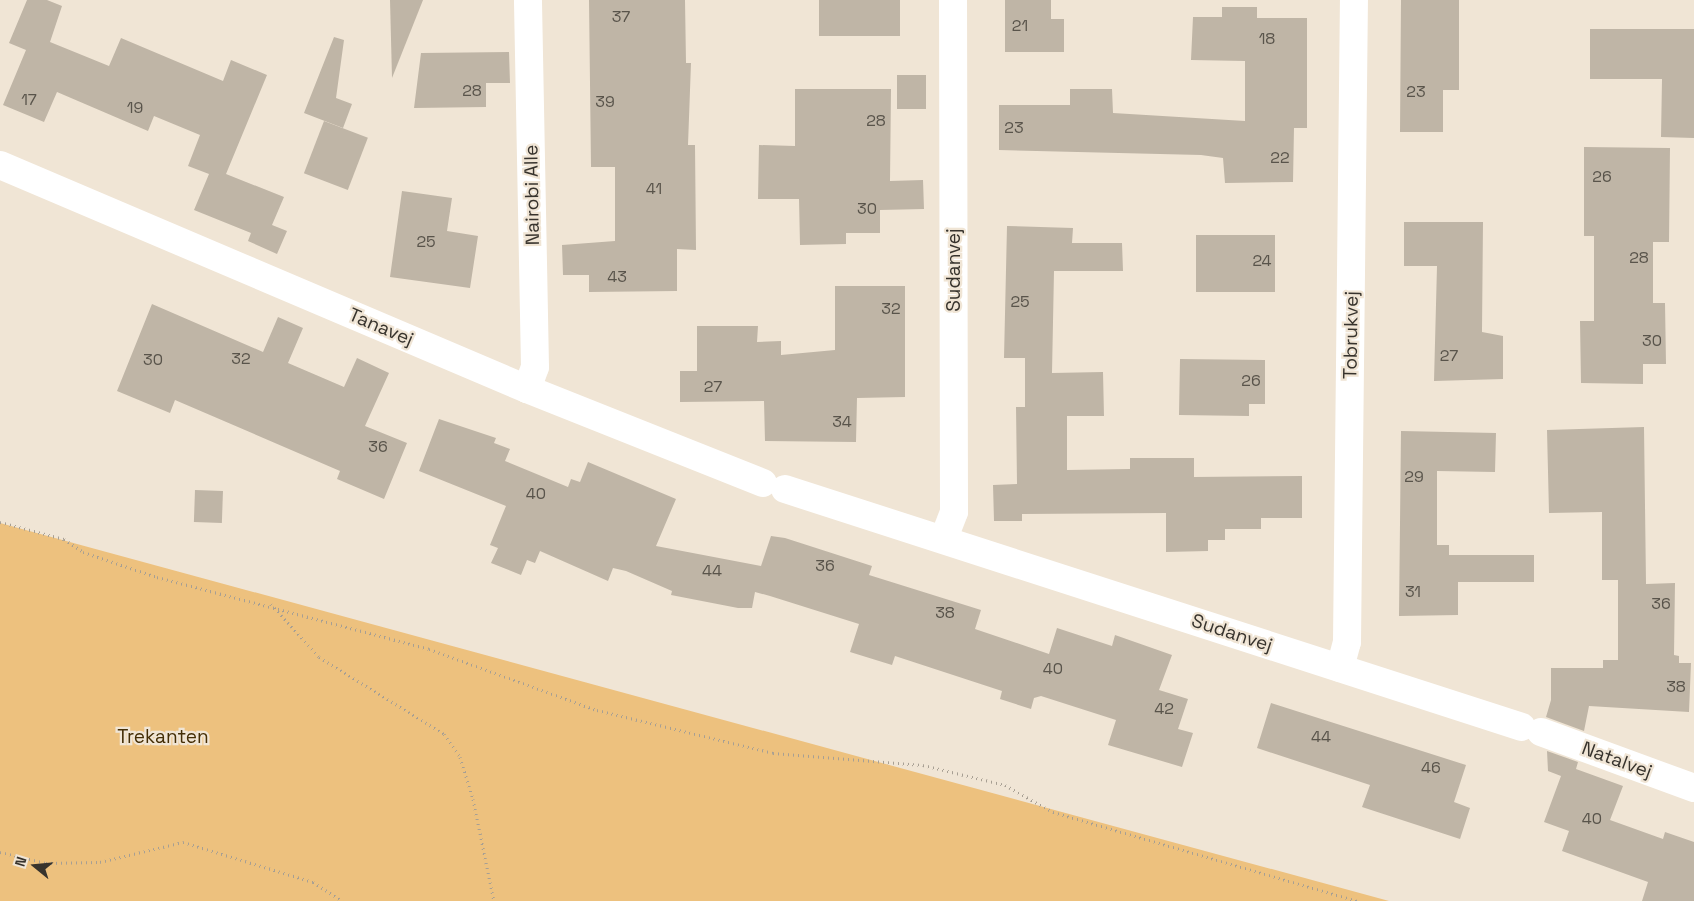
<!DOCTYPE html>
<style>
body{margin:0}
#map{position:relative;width:1694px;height:901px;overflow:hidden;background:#f0e5d5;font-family:"Space Grotesk",sans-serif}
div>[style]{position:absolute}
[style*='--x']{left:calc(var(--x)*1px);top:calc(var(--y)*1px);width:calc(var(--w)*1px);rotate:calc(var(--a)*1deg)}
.green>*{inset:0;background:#edc17e}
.building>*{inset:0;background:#bfb5a6;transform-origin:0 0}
.path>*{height:3px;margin-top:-1.5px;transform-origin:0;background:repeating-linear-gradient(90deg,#a79f93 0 1px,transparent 0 5px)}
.minor>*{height:28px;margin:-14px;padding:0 14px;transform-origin:14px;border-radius:14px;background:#fff}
span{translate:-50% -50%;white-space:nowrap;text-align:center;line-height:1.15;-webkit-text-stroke:4.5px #f0e5d5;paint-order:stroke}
.number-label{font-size:16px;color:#59544b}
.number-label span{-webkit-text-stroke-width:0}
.street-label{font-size:19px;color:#37332d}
.park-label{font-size:19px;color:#442e06}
.north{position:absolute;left:10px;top:841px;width:50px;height:50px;-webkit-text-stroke:4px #f0e5d5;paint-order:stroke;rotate:287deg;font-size:14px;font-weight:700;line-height:20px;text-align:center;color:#37332d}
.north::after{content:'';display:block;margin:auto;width:18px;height:22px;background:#37332d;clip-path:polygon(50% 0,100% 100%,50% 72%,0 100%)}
</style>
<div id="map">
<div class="green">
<div style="clip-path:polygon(0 523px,1389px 901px,0 901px)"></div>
</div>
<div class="building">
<div style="clip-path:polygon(27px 0,47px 0,62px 6px,50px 42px,109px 66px,121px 38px,223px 81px,231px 60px,267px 75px,226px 174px,284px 197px,272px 225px,287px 231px,277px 254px,248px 241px,251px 233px,194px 210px,209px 174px,188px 166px,200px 135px,154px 116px,148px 131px,57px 92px,44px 122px,3px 105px,26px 50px,9px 43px)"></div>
<div style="clip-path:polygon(390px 0,423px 0,392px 78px)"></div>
<div style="clip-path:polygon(589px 0,685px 0,686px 63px,691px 63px,688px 145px,695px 145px,696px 250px,677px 249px,677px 291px,589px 292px,589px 275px,563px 275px,562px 245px,615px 241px,615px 167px,591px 167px)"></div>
<div style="left:819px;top:0;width:81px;height:36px"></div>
<div style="clip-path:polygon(1005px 0,1051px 0,1051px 19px,1064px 19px,1064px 52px,1005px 52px)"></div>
<div style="clip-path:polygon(1401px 0,1459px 0,1459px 90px,1443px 90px,1443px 132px,1400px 132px)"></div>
<div style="clip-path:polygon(1222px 7px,1257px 7px,1257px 18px,1307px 18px,1307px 128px,1294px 128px,1293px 182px,1225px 183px,1223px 158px,1201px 155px,999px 150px,999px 105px,1070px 105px,1070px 89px,1112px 89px,1113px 113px,1245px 121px,1245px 61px,1191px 60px,1193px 17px,1222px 17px)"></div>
<div style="clip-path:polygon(1590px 29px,1694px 29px,1694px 138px,1661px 137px,1662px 79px,1590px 79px)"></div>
<div style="clip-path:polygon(334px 37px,344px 40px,336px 98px,352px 104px,343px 128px,304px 113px)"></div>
<div style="clip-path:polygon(509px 52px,510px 83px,486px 83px,486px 107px,414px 108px,421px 53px)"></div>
<div style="left:897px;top:75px;width:29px;height:34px"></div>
<div style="clip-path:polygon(795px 89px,891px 89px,890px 181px,923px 180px,924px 209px,880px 210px,880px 233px,846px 233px,846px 244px,800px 245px,799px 199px,758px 199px,759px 145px,795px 146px)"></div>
<div style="left:324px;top:121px;width:47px;height:56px;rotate:21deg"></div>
<div style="clip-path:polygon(1584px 147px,1670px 148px,1669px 242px,1653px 242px,1653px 303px,1665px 303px,1666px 364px,1643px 364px,1643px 384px,1581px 383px,1580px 321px,1594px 321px,1594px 236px,1584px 236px)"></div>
<div style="clip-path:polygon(402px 191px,452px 198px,447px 231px,478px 236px,470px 288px,390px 277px)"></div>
<div style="clip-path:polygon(1404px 222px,1483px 222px,1482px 332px,1503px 336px,1503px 379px,1434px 381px,1437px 266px,1404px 266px)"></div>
<div style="clip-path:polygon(1007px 226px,1073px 228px,1072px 243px,1122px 243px,1123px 271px,1054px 271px,1052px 373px,1103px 372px,1104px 416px,1067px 416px,1067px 470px,1130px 469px,1130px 458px,1194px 458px,1194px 477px,1302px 476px,1302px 518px,1261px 518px,1261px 529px,1225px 529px,1225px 540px,1208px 540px,1208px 551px,1166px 552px,1166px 513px,1022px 514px,1022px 521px,994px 521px,993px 485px,1017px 484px,1016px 407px,1025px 407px,1025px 358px,1004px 358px)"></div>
<div style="left:1196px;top:235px;width:79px;height:57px"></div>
<div style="clip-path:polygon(835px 286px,905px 286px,905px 397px,857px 398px,856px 442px,765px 441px,764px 401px,680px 402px,680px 371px,697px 371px,697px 326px,758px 326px,757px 342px,781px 341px,781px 355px,835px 350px)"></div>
<div style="clip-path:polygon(152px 304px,263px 352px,278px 317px,303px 328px,288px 363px,344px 387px,357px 358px,389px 373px,365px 426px,407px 443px,384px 499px,337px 479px,340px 471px,175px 400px,170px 413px,117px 391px)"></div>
<div style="clip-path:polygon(1180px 359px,1265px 360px,1265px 404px,1249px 404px,1249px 416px,1179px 415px)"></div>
<div style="clip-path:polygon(439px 419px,496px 438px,494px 443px,510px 449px,505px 461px,568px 487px,571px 479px,580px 482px,588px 462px,676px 499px,656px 546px,761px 566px,771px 536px,785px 538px,872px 566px,869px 575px,981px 610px,975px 629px,1049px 654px,1057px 628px,1112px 646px,1115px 635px,1172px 655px,1159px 690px,1188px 699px,1178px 729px,1193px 733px,1182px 767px,1108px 745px,1116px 720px,1041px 696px,1034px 698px,1031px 709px,1000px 699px,1002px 691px,895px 656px,892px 665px,850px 652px,859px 624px,770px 596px,755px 592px,752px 608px,738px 608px,671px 595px,672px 591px,626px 571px,613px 568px,608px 581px,540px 551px,535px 563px,527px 560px,521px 575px,491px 563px,498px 548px,490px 545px,506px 506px,419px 471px)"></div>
<div style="clip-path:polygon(1644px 427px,1646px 584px,1675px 583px,1674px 655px,1679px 656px,1679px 663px,1691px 663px,1689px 712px,1589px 706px,1584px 731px,1546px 717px,1551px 700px,1551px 668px,1603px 668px,1603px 660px,1618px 660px,1618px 580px,1602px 580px,1602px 512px,1549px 513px,1547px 430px)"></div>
<div style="clip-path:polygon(1401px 431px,1496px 433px,1495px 472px,1437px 471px,1437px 545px,1449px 545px,1449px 555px,1534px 555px,1534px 582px,1458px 582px,1458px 615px,1399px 616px)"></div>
<div style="left:195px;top:490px;width:28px;height:32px;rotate:2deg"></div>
<div style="clip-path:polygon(1271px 703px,1466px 765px,1454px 802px,1470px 808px,1460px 839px,1362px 807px,1370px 785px,1257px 748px)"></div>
<div style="clip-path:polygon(1547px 751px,1578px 762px,1576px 769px,1623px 786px,1610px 820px,1663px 839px,1665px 832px,1694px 842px,1694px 901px,1642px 901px,1648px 882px,1562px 851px,1569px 831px,1544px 822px,1561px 776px,1548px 771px)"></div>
</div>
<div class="path">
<div style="--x:0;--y:522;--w:66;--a:14.9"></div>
<div style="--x:64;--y:539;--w:23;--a:34"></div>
<div style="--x:83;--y:552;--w:78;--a:18.7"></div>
<div style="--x:157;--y:577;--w:281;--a:14.8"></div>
<div style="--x:429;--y:649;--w:179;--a:20"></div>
<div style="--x:597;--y:710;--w:181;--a:13.7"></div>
<div style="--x:773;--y:753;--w:150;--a:4.6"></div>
<div style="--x:923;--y:765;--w:84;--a:13.7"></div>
<div style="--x:1005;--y:785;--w:55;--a:29.4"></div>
<div style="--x:1053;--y:812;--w:318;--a:16.3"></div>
<div style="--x:271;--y:604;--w:72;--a:47.8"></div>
<div style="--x:319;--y:657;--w:147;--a:31.6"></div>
<div style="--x:444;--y:734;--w:28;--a:55"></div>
<div style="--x:460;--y:757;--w:44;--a:72.8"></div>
<div style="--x:473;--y:799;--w:104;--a:78.4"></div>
<div style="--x:0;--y:852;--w:47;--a:13.4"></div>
<div style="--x:46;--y:863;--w:54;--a:-1.1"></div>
<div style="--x:100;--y:862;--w:85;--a:-13.5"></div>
<div style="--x:183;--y:842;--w:136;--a:17.1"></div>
<div style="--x:313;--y:882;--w:35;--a:33"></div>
</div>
<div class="minor">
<div style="--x:0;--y:165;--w:573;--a:23.03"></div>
<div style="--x:527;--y:389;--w:254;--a:21.7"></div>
<div style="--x:527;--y:389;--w:23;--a:-70"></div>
<div style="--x:535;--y:367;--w:367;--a:-91.1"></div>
<div style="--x:785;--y:489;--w:774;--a:17.9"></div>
<div style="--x:944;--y:538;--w:28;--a:-69"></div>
<div style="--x:954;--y:512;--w:512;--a:-90.11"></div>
<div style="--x:1340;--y:668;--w:27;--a:-75"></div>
<div style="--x:1347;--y:642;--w:642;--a:-89.38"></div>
<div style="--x:1541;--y:732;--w:163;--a:20.1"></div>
</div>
<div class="number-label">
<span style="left:621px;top:17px">37</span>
<span style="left:1020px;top:26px">21</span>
<span style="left:1267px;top:39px">18</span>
<span style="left:472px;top:91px">28</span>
<span style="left:1416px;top:92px">23</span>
<span style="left:29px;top:100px">17</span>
<span style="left:605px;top:102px">39</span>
<span style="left:135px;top:108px">19</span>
<span style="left:876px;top:121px">28</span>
<span style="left:1014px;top:128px">23</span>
<span style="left:1280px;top:158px">22</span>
<span style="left:1602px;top:177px">26</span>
<span style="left:654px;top:189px">41</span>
<span style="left:867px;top:209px">30</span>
<span style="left:426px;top:242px">25</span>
<span style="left:1639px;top:258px">28</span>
<span style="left:1262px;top:261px">24</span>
<span style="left:617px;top:277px">43</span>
<span style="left:1020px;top:302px">25</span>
<span style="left:891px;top:309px">32</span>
<span style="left:1652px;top:341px">30</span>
<span style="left:1449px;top:356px">27</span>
<span style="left:241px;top:359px">32</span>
<span style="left:153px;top:360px">30</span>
<span style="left:1251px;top:381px">26</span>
<span style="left:713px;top:387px">27</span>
<span style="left:842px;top:422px">34</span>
<span style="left:378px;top:447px">36</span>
<span style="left:1414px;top:477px">29</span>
<span style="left:536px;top:494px">40</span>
<span style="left:825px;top:566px">36</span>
<span style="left:712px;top:571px">44</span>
<span style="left:1413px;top:592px">31</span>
<span style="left:1661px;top:604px">36</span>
<span style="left:945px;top:613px">38</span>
<span style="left:1053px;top:669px">40</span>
<span style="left:1676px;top:687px">38</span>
<span style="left:1164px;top:709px">42</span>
<span style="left:1321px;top:737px">44</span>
<span style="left:1431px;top:768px">46</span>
<span style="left:1592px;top:819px">40</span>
</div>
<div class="street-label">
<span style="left:532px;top:195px;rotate:-91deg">Nairobi Alle</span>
<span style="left:954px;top:270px;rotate:-90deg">Sudanvej</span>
<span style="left:381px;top:327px;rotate:23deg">Tanavej</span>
<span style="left:1351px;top:335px;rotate:-89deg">Tobrukvej</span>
<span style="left:1232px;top:633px;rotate:18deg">Sudanvej</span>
<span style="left:1617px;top:760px;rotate:20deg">Natalvej</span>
</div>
<div class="park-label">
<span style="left:163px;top:737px">Trekanten</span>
</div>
<div class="north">N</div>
</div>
